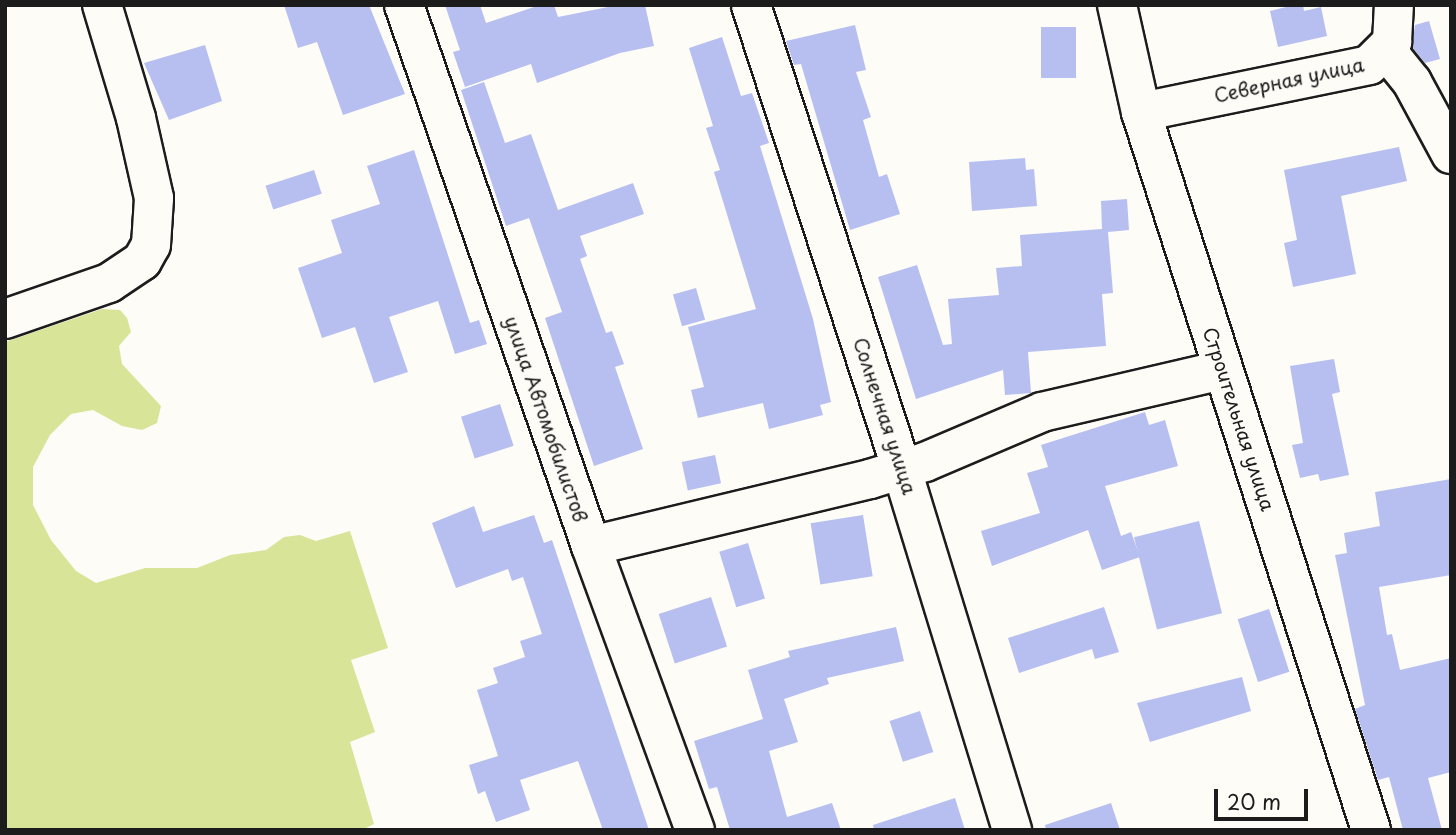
<!DOCTYPE html>
<meta charset="utf-8">
<style>
body{margin:0}
#map{position:relative;width:1456px;height:835px;overflow:hidden;background:#fdfcf7;font-family:"Playpen Sans",sans-serif}
div>[style]{position:absolute}
[style*='--x']{left:calc(var(--x)*1px);top:calc(var(--y)*1px);width:calc(var(--w)*1px);rotate:calc(var(--a)*1deg)}
.green>*{inset:0;background:#d8e598}
.building>*{inset:0;background:#b7bff0;transform-origin:0 0}
.roads{filter:drop-shadow(2px 0 #1c1c1c) drop-shadow(-2px 0 #1c1c1c) drop-shadow(0 2px #1c1c1c) drop-shadow(0 -2px #1c1c1c)}
.minor>*{height:38px;margin:-19px;padding:0 19px;transform-origin:19px;border-radius:19px;background:#fdfcf7}
span{translate:-50% -50%;white-space:nowrap;text-align:center;line-height:1.15;-webkit-text-stroke:5px #fdfcf7;paint-order:stroke}
.street-label{font-size:19px;color:#1c1c1c}
.frame{position:absolute;inset:0;border:7px solid #1c1c1c;pointer-events:none}
.scale{position:absolute;left:1214px;top:789px;width:94px;height:32px;box-sizing:border-box;border:4px solid #1c1c1c;border-top:0;padding-left:9px;font-size:21px;line-height:24px;white-space:nowrap;color:#1c1c1c;-webkit-text-stroke:5px #fdfcf7;paint-order:stroke}
</style>
<div id="map">
<div class="green">
<div style="clip-path:polygon(102px 309px,120px 310px,127px 318px,131px 332px,119px 346px,122px 364px,161px 406px,157px 423px,142px 430px,122px 426px,93px 410px,71px 414px,50px 435px,33px 467px,33px 505px,51px 540px,76px 571px,96px 583px,145px 568px,197px 568px,230px 555px,266px 550px,284px 537px,300px 535px,316px 541px,350px 531px,388px 648px,351px 660px,375px 732px,350px 742px,374px 824px,362px 830px,5px 830px,5px 342px)"></div>
</div>
<div class="building">
<div style="clip-path:polygon(284px 5px,369px 5px,405px 94px,343px 115px,317px 42px,298px 48px)"></div>
<div style="clip-path:polygon(445px 5px,480px 5px,486px 23px,540px 5px,554px 5px,558px 17px,618px 5px,645px 5px,654px 46px,620px 53px,537px 83px,531px 64px,465px 87px,453px 52px,460px 50px)"></div>
<div style="clip-path:polygon(1294px 5px,1303px 5px,1304px 11px,1321px 7px,1327px 36px,1278px 47px,1270px 11px)"></div>
<div style="clip-path:polygon(1429px 21px,1440px 59px,1425px 63px,1412px 47px,1415px 25px)"></div>
<div style="clip-path:polygon(855px 25px,866px 70px,856px 72px,871px 117px,863px 120px,879px 177px,887px 174px,900px 214px,850px 230px,801px 64px,794px 65px,786px 41px)"></div>
<div style="left:1041px;top:27px;width:35px;height:51px"></div>
<div style="clip-path:polygon(722px 37px,741px 96px,752px 93px,769px 143px,760px 146px,813px 319px,831px 402px,820px 405px,823px 415px,769px 429px,763px 403px,698px 418px,691px 390px,704px 387px,688px 327px,756px 309px,714px 172px,720px 170px,706px 128px,713px 126px,689px 48px)"></div>
<div style="clip-path:polygon(205px 45px,222px 101px,169px 120px,144px 63px)"></div>
<div style="clip-path:polygon(484px 82px,505px 143px,531px 134px,558px 210px,633px 183px,644px 214px,580px 236px,587px 256px,580px 259px,606px 333px,612px 331px,624px 364px,615px 367px,643px 449px,594px 466px,545px 318px,562px 312px,529px 218px,506px 226px,461px 90px)"></div>
<div style="clip-path:polygon(1399px 147px,1407px 181px,1341px 196px,1356px 274px,1293px 287px,1284px 243px,1297px 240px,1284px 170px)"></div>
<div style="clip-path:polygon(414px 150px,470px 323px,479px 320px,487px 344px,455px 354px,438px 301px,389px 317px,408px 372px,374px 383px,355px 327px,322px 338px,298px 268px,342px 253px,331px 220px,380px 204px,367px 166px)"></div>
<div style="clip-path:polygon(1025px 158px,1026px 170px,1034px 169px,1037px 206px,972px 211px,969px 162px)"></div>
<div style="left:314px;top:170px;width:25px;height:51px;rotate:72deg"></div>
<div style="clip-path:polygon(1127px 199px,1129px 230px,1108px 232px,1113px 293px,1102px 294px,1106px 346px,1028px 352px,1031px 393px,1005px 395px,1003px 370px,916px 399px,878px 277px,917px 265px,943px 345px,952px 344px,948px 299px,999px 295px,996px 268px,1022px 266px,1020px 235px,1102px 229px,1101px 201px)"></div>
<div style="left:696px;top:288px;width:33px;height:24px;rotate:74deg"></div>
<div style="clip-path:polygon(1334px 359px,1340px 392px,1332px 394px,1349px 475px,1320px 481px,1318px 474px,1300px 478px,1292px 445px,1303px 443px,1290px 366px)"></div>
<div style="left:500px;top:404px;width:44px;height:41px;rotate:72deg"></div>
<div style="clip-path:polygon(1145px 412px,1149px 425px,1165px 420px,1178px 466px,1105px 486px,1121px 536px,1131px 532px,1140px 557px,1102px 570px,1088px 530px,992px 566px,981px 531px,1040px 513px,1027px 473px,1048px 467px,1041px 445px)"></div>
<div style="left:715px;top:455px;width:29px;height:34px;rotate:78deg"></div>
<div style="clip-path:polygon(1451px 479px,1451px 575px,1379px 587px,1387px 635px,1392px 634px,1400px 670px,1451px 658px,1451px 772px,1428px 778px,1442px 830px,1403px 830px,1389px 777px,1378px 780px,1355px 709px,1365px 705px,1335px 555px,1347px 553px,1344px 533px,1380px 526px,1375px 492px)"></div>
<div style="clip-path:polygon(474px 506px,483px 532px,534px 515px,544px 543px,552px 540px,649px 830px,603px 830px,578px 761px,520px 780px,530px 810px,496px 822px,485px 791px,478px 794px,469px 765px,498px 756px,477px 690px,498px 683px,493px 668px,525px 657px,520px 641px,542px 634px,523px 577px,512px 581px,508px 569px,456px 588px,432px 523px)"></div>
<div style="left:863px;top:515px;width:62px;height:53px;rotate:81deg"></div>
<div style="left:1199px;top:521px;width:95px;height:67px;rotate:76deg"></div>
<div style="left:748px;top:543px;width:58px;height:30px;rotate:73deg"></div>
<div style="left:711px;top:597px;width:52px;height:55px;rotate:72deg"></div>
<div style="clip-path:polygon(1104px 607px,1119px 652px,1095px 659px,1092px 649px,1019px 673px,1008px 638px)"></div>
<div style="left:1269px;top:609px;width:66px;height:33px;rotate:72deg"></div>
<div style="clip-path:polygon(896px 627px,904px 661px,827px 678px,829px 684px,784px 699px,798px 742px,769px 751px,787px 817px,832px 803px,841px 830px,730px 830px,717px 787px,709px 789px,694px 741px,763px 719px,748px 670px,790px 657px,788px 651px)"></div>
<div style="clip-path:polygon(1242px 677px,1251px 711px,1150px 742px,1137px 703px)"></div>
<div style="left:920px;top:711px;width:43px;height:32px;rotate:72deg"></div>
<div style="clip-path:polygon(955px 798px,965px 830px,874px 830px,873px 825px)"></div>
<div style="clip-path:polygon(1111px 803px,1120px 830px,1046px 830px,1045px 825px)"></div>
</div>
<div class="roads">
<div class="minor">
<div style="--x:404;--y:5;--w:572;--a:70.93"></div>
<div style="--x:591;--y:546;--w:302;--a:69.9"></div>
<div style="--x:751;--y:5;--w:489;--a:72"></div>
<div style="--x:902;--y:470;--w:376;--a:73"></div>
<div style="--x:1117;--y:5;--w:110;--a:77.4"></div>
<div style="--x:1141;--y:112;--w:754;--a:72.24"></div>
<div style="--x:1387;--y:51;--w:40;--a:51"></div>
<div style="--x:1412;--y:82;--w:82;--a:61.6"></div>
<div style="--x:1141;--y:112;--w:233;--a:-11.6"></div>
<div style="--x:1369;--y:65;--w:33;--a:-45"></div>
<div style="--x:1392;--y:42;--w:37;--a:-87"></div>
<div style="--x:5;--y:319;--w:110;--a:-19.1"></div>
<div style="--x:109;--y:283;--w:40;--a:-34"></div>
<div style="--x:142;--y:261;--w:18;--a:-61"></div>
<div style="--x:151;--y:245;--w:47;--a:-86.3"></div>
<div style="--x:154;--y:198;--w:82;--a:-102.7"></div>
<div style="--x:136;--y:118;--w:118;--a:-106.7"></div>
<div style="--x:591;--y:546;--w:287;--a:-13.5"></div>
<div style="--x:870;--y:479;--w:58;--a:-17.2"></div>
<div style="--x:925;--y:462;--w:127;--a:-23.1"></div>
<div style="--x:1042;--y:412;--w:186;--a:-13.1"></div>
</div>
</div>
<div class="street-label">
<span style="left:1289px;top:80px;rotate:-12deg">Северная улица</span>
<span style="left:885px;top:416px;rotate:72deg">Солнечная улица</span>
<span style="left:546px;top:419px;rotate:71deg">улица Автомобилистов</span>
<span style="left:1239px;top:419px;rotate:72deg">Строительная улица</span>
</div>
<div class="frame"></div>
<div class="scale">20 m</div>
</div>
